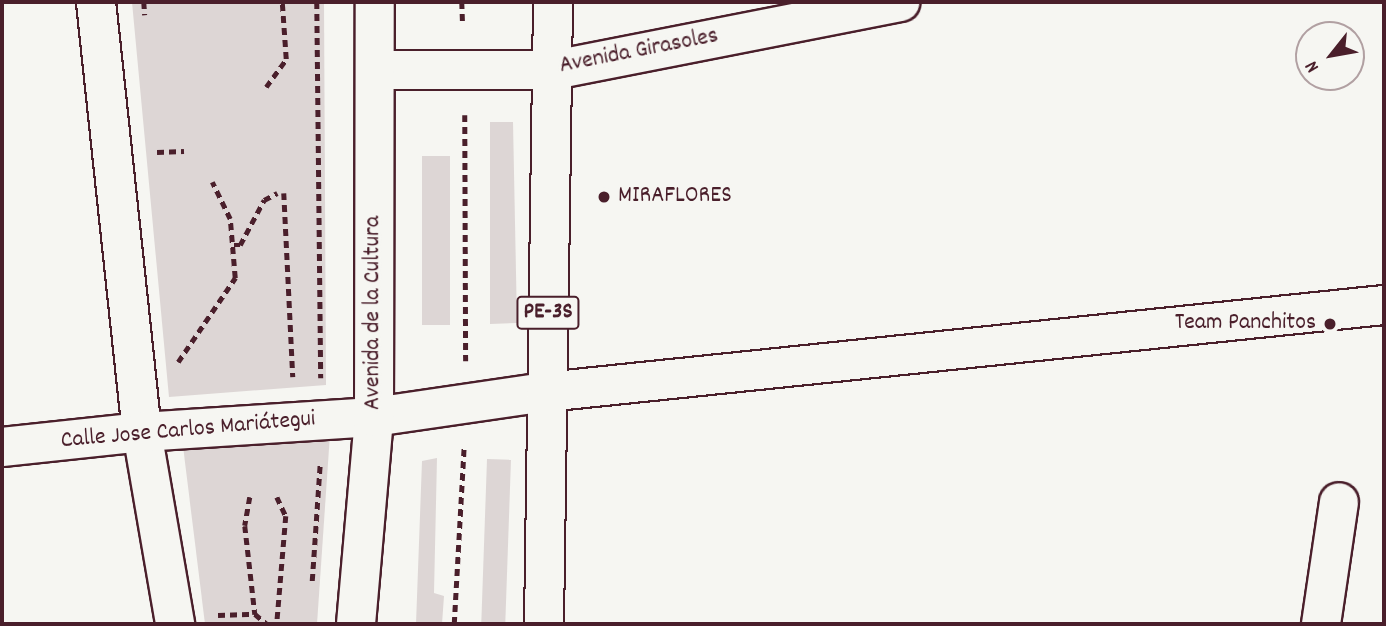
<!DOCTYPE html>
<meta charset="utf-8">
<style>
body{margin:0}
#map{position:relative;width:1386px;height:626px;overflow:hidden;background:#f6f6f2;font-family:Dekko,sans-serif}
div>[style]{position:absolute}
[style*='--x']{left:calc(var(--x)*1px);top:calc(var(--y)*1px);width:calc(var(--w)*1px);rotate:calc(var(--a)*1deg)}
.green>*{inset:0;background:#ddd6d5;transform-origin:0 0}
.path>*{height:4.5px;margin-top:-2.25px;transform-origin:0;background:repeating-linear-gradient(90deg,#4a1f2b 0 7px,transparent 0 12px)}
.roads{filter:drop-shadow(2px 0 #4a1f2b) drop-shadow(-2px 0 #4a1f2b) drop-shadow(0 2px #4a1f2b) drop-shadow(0 -2px #4a1f2b)}
.minor>*{height:38px;margin:-19px;padding:0 19px;transform-origin:19px;border-radius:19px;background:#f6f6f2}
.highway>*{height:38px;margin:-19px;padding:0 19px;transform-origin:19px;border-radius:19px;background:#f6f6f2}
.dots>*{width:19px;height:19px;translate:-50% -50%;box-sizing:border-box;border:4px solid #f6f6f2;border-radius:50%}
span{translate:-50% -50%;white-space:nowrap;text-align:center;line-height:1.15;-webkit-text-stroke:5px #f6f6f2;paint-order:stroke}
.shield-label span{padding:2px 5px;background:#f6f6f2;border:2px solid;border-radius:5px;-webkit-text-stroke-width:0}
.shield-label{font-size:23px;color:#4a1f2b;font-weight:700}
.street-label{font-size:24px;color:#4a1f2b}
.poi-label{font-size:24px;color:#4a1f2b}
.left{translate:0 -50%;text-align:left}
.right{translate:-100% -50%;text-align:right}
.frame{position:absolute;inset:0;border:4px solid #4a1f2b;pointer-events:none}
.north{position:absolute;left:1295px;top:21px;width:70px;height:70px;box-sizing:border-box;background:#f6f6f2;border:2px solid #b1a0a2;border-radius:50%;rotate:239deg;font-size:19px;font-weight:700;line-height:28px;text-align:center;color:#4a1f2b}
.north::after{content:'';display:block;margin:auto;width:24px;height:32px;background:#4a1f2b;clip-path:polygon(50% 0,100% 100%,50% 72%,0 100%)}
</style>
<div id="map">
<div class="green">
<div style="clip-path:polygon(132px 2px,324px 2px,326px 385px,169px 397px)"></div>
<div style="clip-path:polygon(490px 122px,513px 122px,517px 323px,490px 324px)"></div>
<div style="left:422px;top:156px;width:28px;height:169px"></div>
<div style="clip-path:polygon(330px 434px,317px 624px,205px 624px,182px 438px)"></div>
<div style="clip-path:polygon(437px 458px,434px 593px,444px 596px,442px 624px,416px 624px,422px 461px)"></div>
<div style="left:487px;top:459px;width:24px;height:165px;rotate:2deg"></div>
</div>
<div class="path">
<div style="--x:144;--y:2;--w:13;--a:86"></div>
<div style="--x:317;--y:2;--w:376;--a:89.4"></div>
<div style="--x:462;--y:2;--w:23;--a:88"></div>
<div style="--x:266;--y:87;--w:34;--a:-54"></div>
<div style="--x:286;--y:59;--w:57;--a:-94"></div>
<div style="--x:465;--y:115;--w:246;--a:89.8"></div>
<div style="--x:157;--y:152;--w:27;--a:-2"></div>
<div style="--x:284;--y:193;--w:184;--a:87.2"></div>
<div style="--x:234;--y:245;--w:6;--a:0"></div>
<div style="--x:240;--y:245;--w:51;--a:-61.9"></div>
<div style="--x:264;--y:200;--w:15;--a:-28"></div>
<div style="--x:178;--y:362;--w:102;--a:-55.8"></div>
<div style="--x:235;--y:278;--w:59;--a:-94.8"></div>
<div style="--x:230;--y:219;--w:41;--a:-115.9"></div>
<div style="--x:250;--y:497;--w:29;--a:100"></div>
<div style="--x:245;--y:526;--w:89;--a:83.5"></div>
<div style="--x:255;--y:614;--w:16;--a:40"></div>
<div style="--x:277;--y:497;--w:21;--a:65"></div>
<div style="--x:286;--y:516;--w:108;--a:94.8"></div>
<div style="--x:312;--y:581;--w:117;--a:-86.1"></div>
<div style="--x:218;--y:615;--w:37;--a:-2"></div>
<div style="--x:454;--y:624;--w:177;--a:-86.8"></div>
</div>
<div class="roads">
<div class="minor">
<div style="--x:96;--y:2;--w:432;--a:83.9"></div>
<div style="--x:142;--y:432;--w:195;--a:80.2"></div>
<div style="--x:375;--y:70;--w:179;--a:0"></div>
<div style="--x:554;--y:70;--w:353;--a:-11.1"></div>
<div style="--x:2;--y:447;--w:141;--a:-6.1"></div>
<div style="--x:142;--y:432;--w:232;--a:-3.7"></div>
<div style="--x:374;--y:417;--w:174;--a:-8.3"></div>
<div style="--x:546;--y:392;--w:843;--a:-5.93"></div>
<div style="--x:1321;--y:624;--w:123;--a:-81.6"></div>
</div>
<div class="highway">
<div style="--x:356;--y:624;--w:208;--a:-85"></div>
<div style="--x:374;--y:417;--w:415;--a:-89.9"></div>
<div style="--x:544;--y:624;--w:622;--a:-89.17"></div>
</div>
</div>
<div class="dots">
<div style="left:604px;top:197px;background:#4a1f2b"></div>
<div style="left:1330px;top:324px;background:#4a1f2b"></div>
</div>
<div class="shield-label">
<span style="left:548px;top:313px">PE-3S</span>
</div>
<div class="street-label">
<span style="left:639px;top:52px;rotate:-11deg">Avenida Girasoles</span>
<span style="left:374px;top:313px;rotate:-90deg">Avenida de la Cultura</span>
<span style="left:188px;top:431px;rotate:-5deg">Calle Jose Carlos Mariátegui</span>
</div>
<div class="poi-label">
<span class="left" style="left:618px;top:197px">MIRAFLORES</span>
<span class="right" style="left:1316px;top:324px">Team Panchitos</span>
</div>
<div class="frame"></div>
<div class="north">N</div>
</div>
